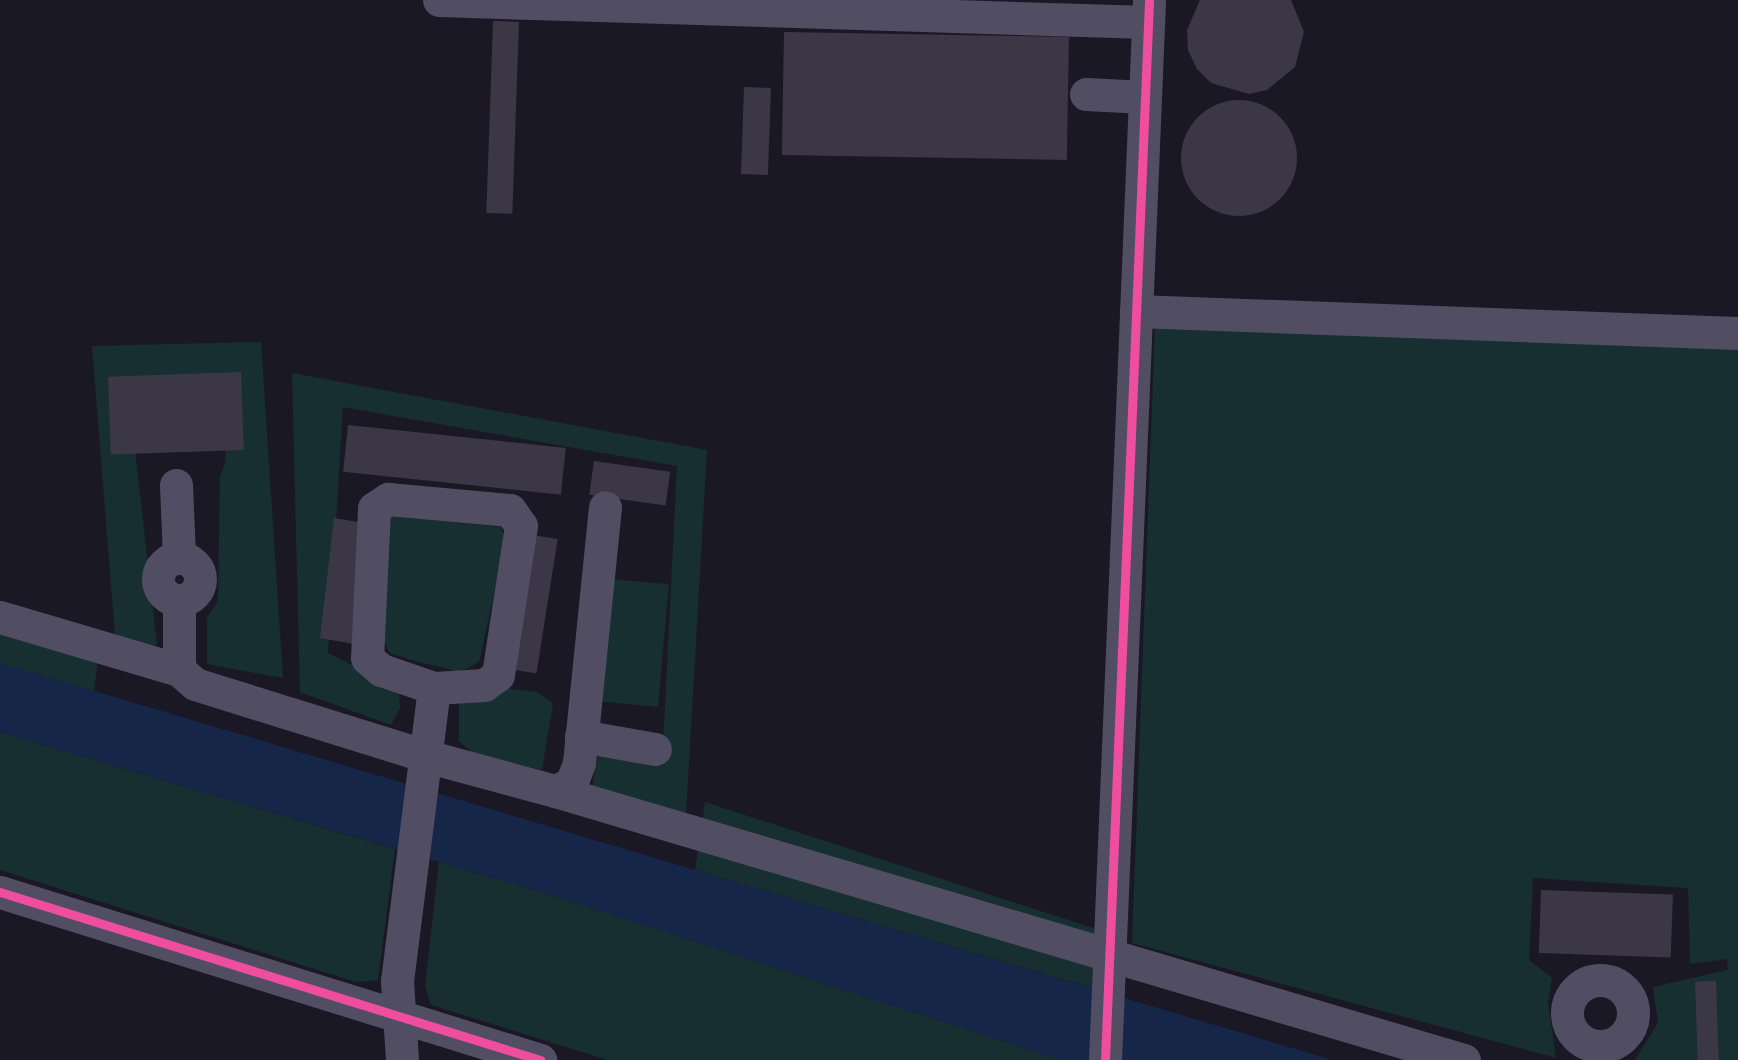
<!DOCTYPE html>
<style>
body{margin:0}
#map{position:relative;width:1738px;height:1060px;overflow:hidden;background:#1b1825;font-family:"Fira Sans",sans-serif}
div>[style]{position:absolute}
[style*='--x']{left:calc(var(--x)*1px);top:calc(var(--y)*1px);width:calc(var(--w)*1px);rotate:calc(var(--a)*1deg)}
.green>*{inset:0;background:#182f31;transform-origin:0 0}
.water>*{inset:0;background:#152649}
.building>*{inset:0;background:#3b3746;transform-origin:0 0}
.round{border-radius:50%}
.minor>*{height:33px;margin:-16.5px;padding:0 16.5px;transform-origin:16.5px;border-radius:16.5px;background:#514e64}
.minor>.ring{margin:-16.5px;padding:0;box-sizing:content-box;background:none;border:33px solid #514e64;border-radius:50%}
.cycleway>*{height:9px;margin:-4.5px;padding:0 4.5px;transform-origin:4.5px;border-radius:4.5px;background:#ef4d9e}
span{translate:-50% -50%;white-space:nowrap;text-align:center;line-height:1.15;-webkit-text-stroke:7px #18132a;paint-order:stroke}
</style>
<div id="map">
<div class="green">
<div style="clip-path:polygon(1155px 323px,1738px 345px,1738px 1060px,1635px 1060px,1658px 1023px,1653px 987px,1728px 970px,1727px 959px,1690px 964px,1688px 888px,1533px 878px,1529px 960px,1552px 978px,1548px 1003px,1556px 1058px,1132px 943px)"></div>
<div style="clip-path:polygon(261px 342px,283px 678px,207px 664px,207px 618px,218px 601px,220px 477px,225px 463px,229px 387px,128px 387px,157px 645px,116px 648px,92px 346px)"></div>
<div style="clip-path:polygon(292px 373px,707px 450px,685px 832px,589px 802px,598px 756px,662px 766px,677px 466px,343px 407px,328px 653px,399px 689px,400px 708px,391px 725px,300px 692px)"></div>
<div style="clip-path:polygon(390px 516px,501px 527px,506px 539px,479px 662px,460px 672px,415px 661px,390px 653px,381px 638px)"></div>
<div style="left:610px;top:579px;width:59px;height:123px;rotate:5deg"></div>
<div style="clip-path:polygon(0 603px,101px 633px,94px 691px,0 664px)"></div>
<div style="clip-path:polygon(501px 688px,537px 692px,553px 703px,542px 770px,478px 758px,459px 741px,459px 703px)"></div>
<div style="clip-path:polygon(0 732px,395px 849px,378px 980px,356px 982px,0 870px)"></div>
<div style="clip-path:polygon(705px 802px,1096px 929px,1092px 988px,695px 870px)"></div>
<div style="clip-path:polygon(439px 862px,548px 894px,1061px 1060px,608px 1060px,431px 1005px,425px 986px)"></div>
</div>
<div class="water">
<div style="clip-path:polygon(0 663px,296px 751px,1332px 1060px,1061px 1060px,548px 894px,0 732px)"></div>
</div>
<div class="building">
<div style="clip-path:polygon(1200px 0,1291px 0,1304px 32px,1295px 67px,1267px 90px,1249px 94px,1211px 83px,1197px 69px,1188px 50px,1187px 30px)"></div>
<div style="left:493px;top:21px;width:26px;height:192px;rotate:2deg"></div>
<div style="left:784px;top:32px;width:285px;height:123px;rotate:1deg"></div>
<div style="left:744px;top:87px;width:27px;height:87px;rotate:2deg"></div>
<div class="round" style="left:1181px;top:100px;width:116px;height:116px"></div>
<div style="left:241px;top:372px;width:78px;height:133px;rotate:88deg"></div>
<div style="left:348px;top:425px;width:219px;height:47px;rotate:6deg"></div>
<div style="left:594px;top:461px;width:77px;height:34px;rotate:8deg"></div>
<div style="clip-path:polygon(334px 518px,364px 523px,354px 644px,320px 638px)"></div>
<div style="left:532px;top:535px;width:26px;height:136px;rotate:9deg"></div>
<div style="left:1541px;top:890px;width:132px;height:63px;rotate:2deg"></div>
<div style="left:1716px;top:981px;width:79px;height:21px;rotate:88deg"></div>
</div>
<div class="minor">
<div style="--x:439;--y:0;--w:709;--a:1.78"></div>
<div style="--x:1086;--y:94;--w:59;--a:2.9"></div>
<div style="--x:1136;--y:311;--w:602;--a:2.09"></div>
<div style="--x:176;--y:485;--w:73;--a:87.6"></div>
<div style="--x:388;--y:499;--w:122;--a:5.2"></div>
<div style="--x:510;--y:510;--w:19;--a:55"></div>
<div style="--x:521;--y:526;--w:151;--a:98.8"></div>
<div style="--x:498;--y:675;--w:17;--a:144"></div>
<div style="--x:484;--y:685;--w:50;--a:176.6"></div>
<div style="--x:434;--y:688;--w:56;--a:-161.2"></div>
<div style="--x:381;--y:670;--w:18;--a:-139"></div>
<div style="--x:367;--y:658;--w:150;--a:-87.3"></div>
<div style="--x:374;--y:508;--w:17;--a:-33"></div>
<div class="ring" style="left:158px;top:558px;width:9px;height:9px"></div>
<div style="--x:179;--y:600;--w:70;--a:90"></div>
<div style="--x:179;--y:670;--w:21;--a:41"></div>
<div style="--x:195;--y:684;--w:242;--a:17.3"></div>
<div style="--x:426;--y:756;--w:134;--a:15.2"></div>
<div style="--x:555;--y:791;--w:17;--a:-24"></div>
<div style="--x:571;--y:784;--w:22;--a:-69"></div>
<div style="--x:579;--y:763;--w:257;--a:-84.2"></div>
<div style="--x:0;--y:617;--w:187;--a:16.5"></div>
<div style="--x:581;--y:736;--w:75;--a:10"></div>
<div style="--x:555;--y:791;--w:948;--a:16.49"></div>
<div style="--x:0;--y:892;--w:566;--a:17.28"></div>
<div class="ring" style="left:1567px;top:980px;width:33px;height:33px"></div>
<div style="--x:402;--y:1060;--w:79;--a:-93.6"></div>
<div style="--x:397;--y:981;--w:295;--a:-82.8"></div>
<div style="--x:1105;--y:1060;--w:1061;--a:-87.62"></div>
</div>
<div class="cycleway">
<div style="--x:0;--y:892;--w:566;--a:17.28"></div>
<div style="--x:1105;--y:1060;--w:1061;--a:-87.62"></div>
</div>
</div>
